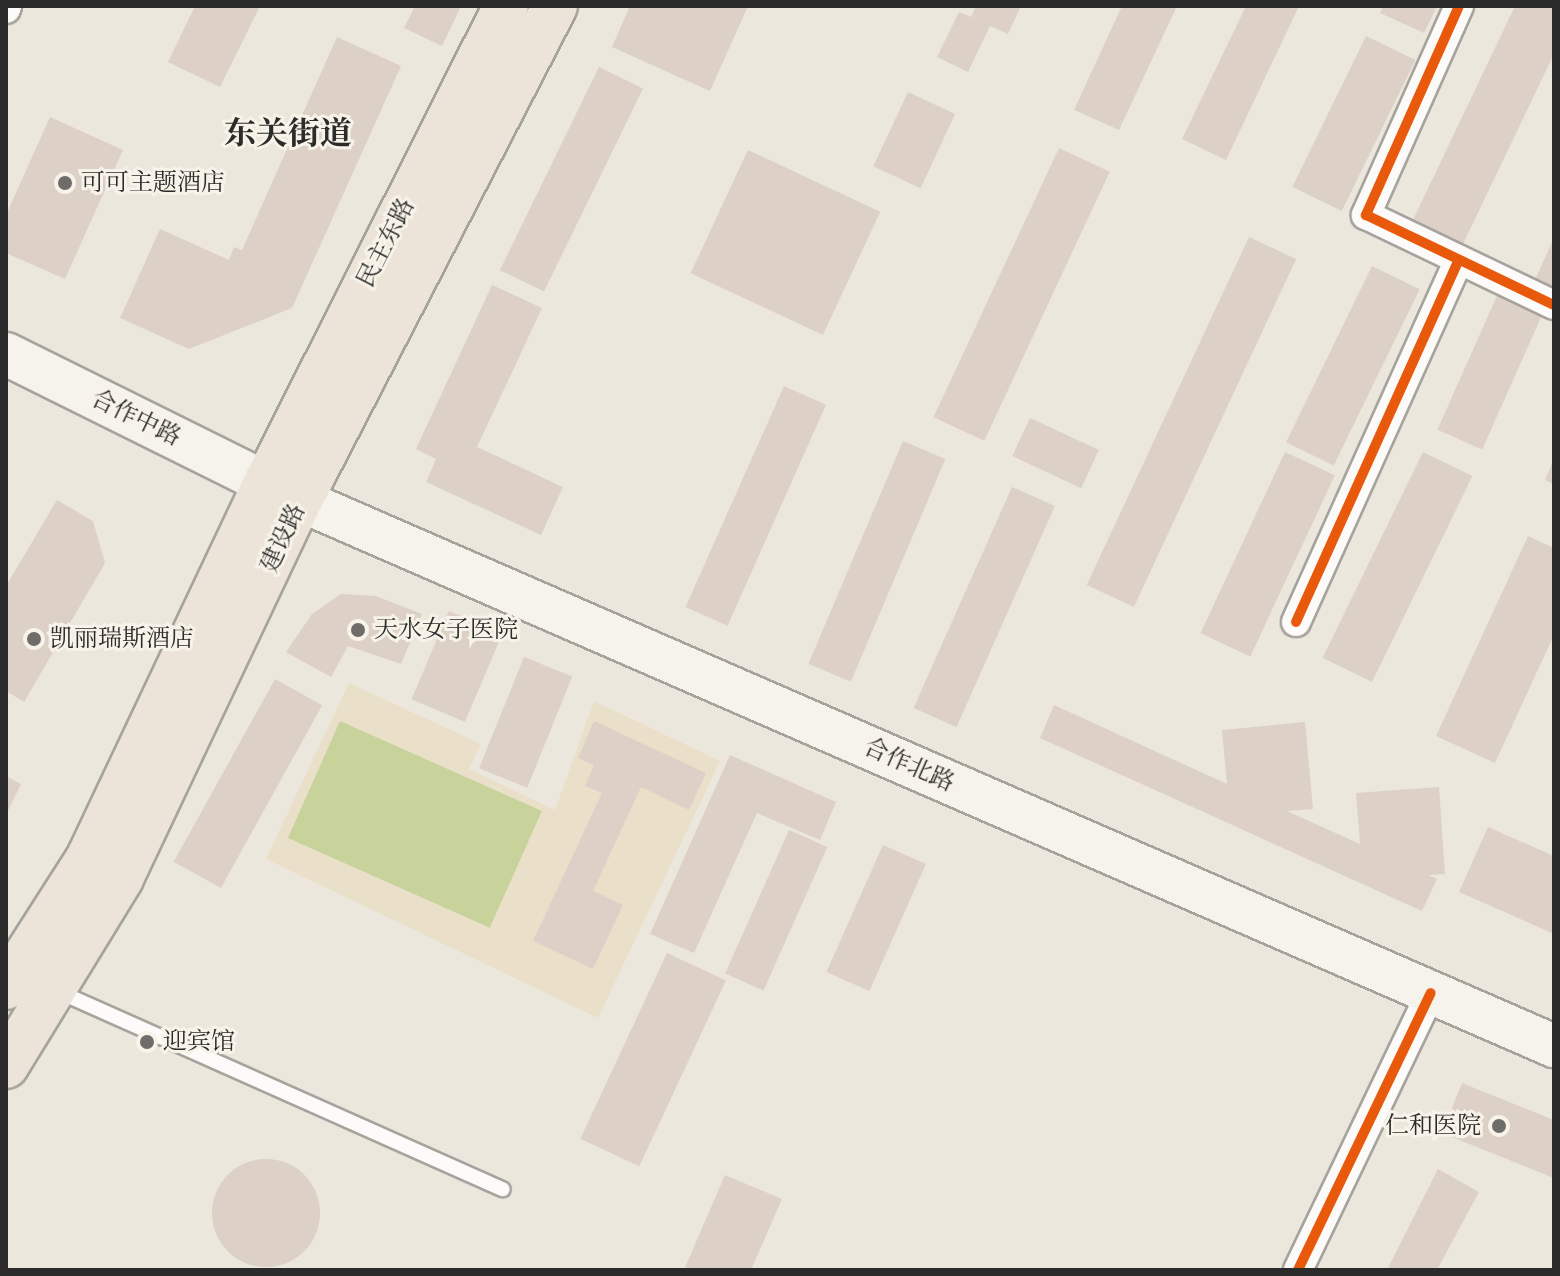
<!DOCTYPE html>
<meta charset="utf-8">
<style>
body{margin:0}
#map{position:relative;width:1560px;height:1276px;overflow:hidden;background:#ece7dc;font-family:"IM FELL French Canon","Noto Serif SC",serif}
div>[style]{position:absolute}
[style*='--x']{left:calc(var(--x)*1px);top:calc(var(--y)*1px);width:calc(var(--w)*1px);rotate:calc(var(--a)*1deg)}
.built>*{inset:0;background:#eadfc9}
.green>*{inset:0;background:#c8d39c;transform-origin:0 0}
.building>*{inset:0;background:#dcd0c7;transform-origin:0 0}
.round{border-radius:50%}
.roads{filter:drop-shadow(2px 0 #a6a39d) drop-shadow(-2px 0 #a6a39d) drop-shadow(0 2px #a6a39d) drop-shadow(0 -2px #a6a39d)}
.service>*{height:14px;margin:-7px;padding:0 7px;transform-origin:7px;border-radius:7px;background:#fcfbfa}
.minor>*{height:28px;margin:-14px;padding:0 14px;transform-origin:14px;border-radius:14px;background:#fcfbfa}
.secondary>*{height:42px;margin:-21px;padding:0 21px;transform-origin:21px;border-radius:21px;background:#f6f2ec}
.primary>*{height:44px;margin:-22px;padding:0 22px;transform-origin:22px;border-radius:22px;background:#ece4d9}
.cycleway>*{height:10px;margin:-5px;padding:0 5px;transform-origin:5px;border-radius:5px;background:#e8590c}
.dots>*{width:22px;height:22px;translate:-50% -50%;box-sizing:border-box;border:4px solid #f7f3e8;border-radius:50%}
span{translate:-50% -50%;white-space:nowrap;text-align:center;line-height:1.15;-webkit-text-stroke:6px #f7f3e8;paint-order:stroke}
.poi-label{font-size:24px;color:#2b2b2b}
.left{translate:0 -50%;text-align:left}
.right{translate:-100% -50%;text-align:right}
.street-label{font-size:24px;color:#2b2b2b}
.district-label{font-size:32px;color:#2b2b2b;font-weight:700}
.frame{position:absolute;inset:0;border:8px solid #2b2b2b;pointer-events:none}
</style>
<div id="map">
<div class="built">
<div style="clip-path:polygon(349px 683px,481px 744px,469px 769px,555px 810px,594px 701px,720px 761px,598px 1018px,266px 859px)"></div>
</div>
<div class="green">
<div style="left:340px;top:721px;width:221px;height:128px;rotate:24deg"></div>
</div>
<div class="building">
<div style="clip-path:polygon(195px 6px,260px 6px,220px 87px,168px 62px)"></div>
<div style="clip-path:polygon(415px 6px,461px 6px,442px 46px,404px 28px)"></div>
<div style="clip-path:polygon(630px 6px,748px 6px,710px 91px,612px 47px)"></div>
<div style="clip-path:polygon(976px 6px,1021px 6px,1008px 34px,990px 26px,968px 72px,937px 57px,959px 12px,971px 17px)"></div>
<div style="clip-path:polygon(1122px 6px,1177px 6px,1119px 130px,1074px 110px)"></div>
<div style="clip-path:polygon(1246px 6px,1299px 6px,1226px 160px,1182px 139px)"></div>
<div style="clip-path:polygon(1383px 6px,1437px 6px,1424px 33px,1380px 13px)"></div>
<div style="clip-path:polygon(1515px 6px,1554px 6px,1554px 54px,1462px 246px,1412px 222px)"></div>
<div style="left:1366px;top:36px;width:55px;height:168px;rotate:26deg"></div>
<div style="clip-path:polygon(337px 37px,401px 66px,292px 308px,189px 349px,120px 318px,160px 229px,229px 260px,234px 247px,242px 250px)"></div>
<div style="left:599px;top:67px;width:49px;height:226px;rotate:26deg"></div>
<div style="left:908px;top:92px;width:52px;height:82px;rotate:25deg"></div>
<div style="clip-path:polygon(50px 117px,123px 150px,65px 279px,6px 253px,6px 215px)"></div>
<div style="left:1059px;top:148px;width:56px;height:297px;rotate:25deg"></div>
<div style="left:748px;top:150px;width:146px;height:136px;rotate:25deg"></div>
<div style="left:1249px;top:237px;width:52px;height:384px;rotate:25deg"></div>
<div style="clip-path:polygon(1554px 238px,1554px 291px,1534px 282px)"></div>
<div style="left:1372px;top:266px;width:53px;height:196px;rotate:26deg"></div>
<div style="clip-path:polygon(492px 285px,542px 308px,477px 447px,563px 487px,541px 535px,426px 482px,436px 459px,416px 449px)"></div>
<div style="left:1500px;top:289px;width:49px;height:154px;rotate:24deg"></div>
<div style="left:784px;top:386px;width:46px;height:242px;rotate:24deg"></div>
<div style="left:1030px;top:418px;width:76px;height:42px;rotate:25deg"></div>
<div style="left:903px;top:441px;width:46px;height:242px;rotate:23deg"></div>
<div style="left:1285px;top:452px;width:55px;height:200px;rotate:25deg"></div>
<div style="left:1423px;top:452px;width:55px;height:229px;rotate:26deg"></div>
<div style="clip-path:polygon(1554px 459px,1554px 484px,1545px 480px)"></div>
<div style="left:1012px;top:487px;width:47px;height:242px;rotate:24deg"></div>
<div style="clip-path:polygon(57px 500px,93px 521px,105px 563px,24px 702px,6px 691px,6px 586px)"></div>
<div style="clip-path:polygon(1528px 536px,1554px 548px,1554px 635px,1495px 763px,1436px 736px)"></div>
<div style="clip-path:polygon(341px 594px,376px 596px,422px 614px,401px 664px,348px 646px,331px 677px,286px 652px,312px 614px)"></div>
<div style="left:449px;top:611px;width:58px;height:96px;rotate:23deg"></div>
<div style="left:524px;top:657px;width:52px;height:120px;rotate:22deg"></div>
<div style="left:275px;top:679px;width:54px;height:209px;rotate:29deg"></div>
<div style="clip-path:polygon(1054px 705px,1227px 784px,1222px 730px,1305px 722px,1313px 809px,1287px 811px,1360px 844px,1356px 793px,1439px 787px,1445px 874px,1428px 875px,1437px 879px,1422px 911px,1040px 738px)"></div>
<div style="clip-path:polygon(594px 721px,706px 773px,689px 810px,641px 787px,593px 891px,623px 905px,593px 969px,533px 941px,602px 793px,585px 786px,594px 765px,578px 758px)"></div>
<div style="clip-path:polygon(730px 755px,836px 802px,820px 840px,757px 813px,694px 953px,650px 934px)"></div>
<div style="clip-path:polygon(6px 776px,21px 784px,6px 815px)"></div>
<div style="clip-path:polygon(1488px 827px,1554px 856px,1554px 934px,1459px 892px)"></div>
<div style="left:789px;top:830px;width:42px;height:157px;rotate:24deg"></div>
<div style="left:883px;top:845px;width:47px;height:139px;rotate:24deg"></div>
<div style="left:667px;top:953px;width:65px;height:205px;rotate:25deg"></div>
<div style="clip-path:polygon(1462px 1083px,1554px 1120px,1554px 1178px,1442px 1133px)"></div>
<div class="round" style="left:212px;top:1159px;width:108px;height:108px"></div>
<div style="clip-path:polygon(1438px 1169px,1479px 1192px,1437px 1270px,1387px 1270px)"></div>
<div style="clip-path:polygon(725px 1175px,782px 1199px,751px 1270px,684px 1270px)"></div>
</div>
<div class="roads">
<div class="service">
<div style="--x:55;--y:990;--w:490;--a:24"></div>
</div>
<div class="minor">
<div style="--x:1459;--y:6;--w:229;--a:114"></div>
<div style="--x:1366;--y:215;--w:208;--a:25.6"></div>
<div style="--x:6;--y:9;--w:3;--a:-72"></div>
<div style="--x:1296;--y:622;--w:397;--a:-65.8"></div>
<div style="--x:1298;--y:1270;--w:307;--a:-64.4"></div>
</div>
<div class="secondary">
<div style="--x:6;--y:354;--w:328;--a:26.4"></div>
<div style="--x:300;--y:500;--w:1368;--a:23.53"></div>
</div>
<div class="primary">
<div style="--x:6;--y:987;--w:154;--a:-57.4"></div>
<div style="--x:89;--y:857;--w:416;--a:-64.7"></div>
<div style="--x:267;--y:481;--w:532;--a:-63.29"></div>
<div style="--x:6;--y:1066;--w:220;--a:-58.5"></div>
<div style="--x:121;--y:878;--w:418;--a:-64.7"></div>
<div style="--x:300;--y:500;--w:556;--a:-62.7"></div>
</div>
</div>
<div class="cycleway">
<div style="--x:1459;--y:6;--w:229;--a:114"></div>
<div style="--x:1366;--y:215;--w:208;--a:25.6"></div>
<div style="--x:1296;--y:622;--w:397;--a:-65.8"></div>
<div style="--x:1298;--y:1270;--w:307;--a:-64.4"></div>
</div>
<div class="dots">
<div style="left:65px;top:183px;background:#6f6d69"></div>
<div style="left:358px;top:630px;background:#6f6d69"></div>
<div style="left:34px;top:639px;background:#6f6d69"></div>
<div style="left:147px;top:1042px;background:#6f6d69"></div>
<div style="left:1499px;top:1126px;background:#6f6d69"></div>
</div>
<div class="poi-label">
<span class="left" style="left:81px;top:183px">可可主题酒店</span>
<span class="left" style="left:374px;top:630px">天水女子医院</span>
<span class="left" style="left:50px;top:639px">凯丽瑞斯酒店</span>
<span class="left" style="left:163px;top:1042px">迎宾馆</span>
<span class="right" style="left:1481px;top:1126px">仁和医院</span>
</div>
<div class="street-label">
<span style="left:386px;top:243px;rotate:-63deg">民主东路</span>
<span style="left:136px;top:418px;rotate:26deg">合作中路</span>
<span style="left:283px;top:538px;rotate:-65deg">建设路</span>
<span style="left:909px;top:765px;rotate:24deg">合作北路</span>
</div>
<div class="district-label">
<span style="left:288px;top:134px">东关街道</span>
</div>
<div class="frame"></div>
</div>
